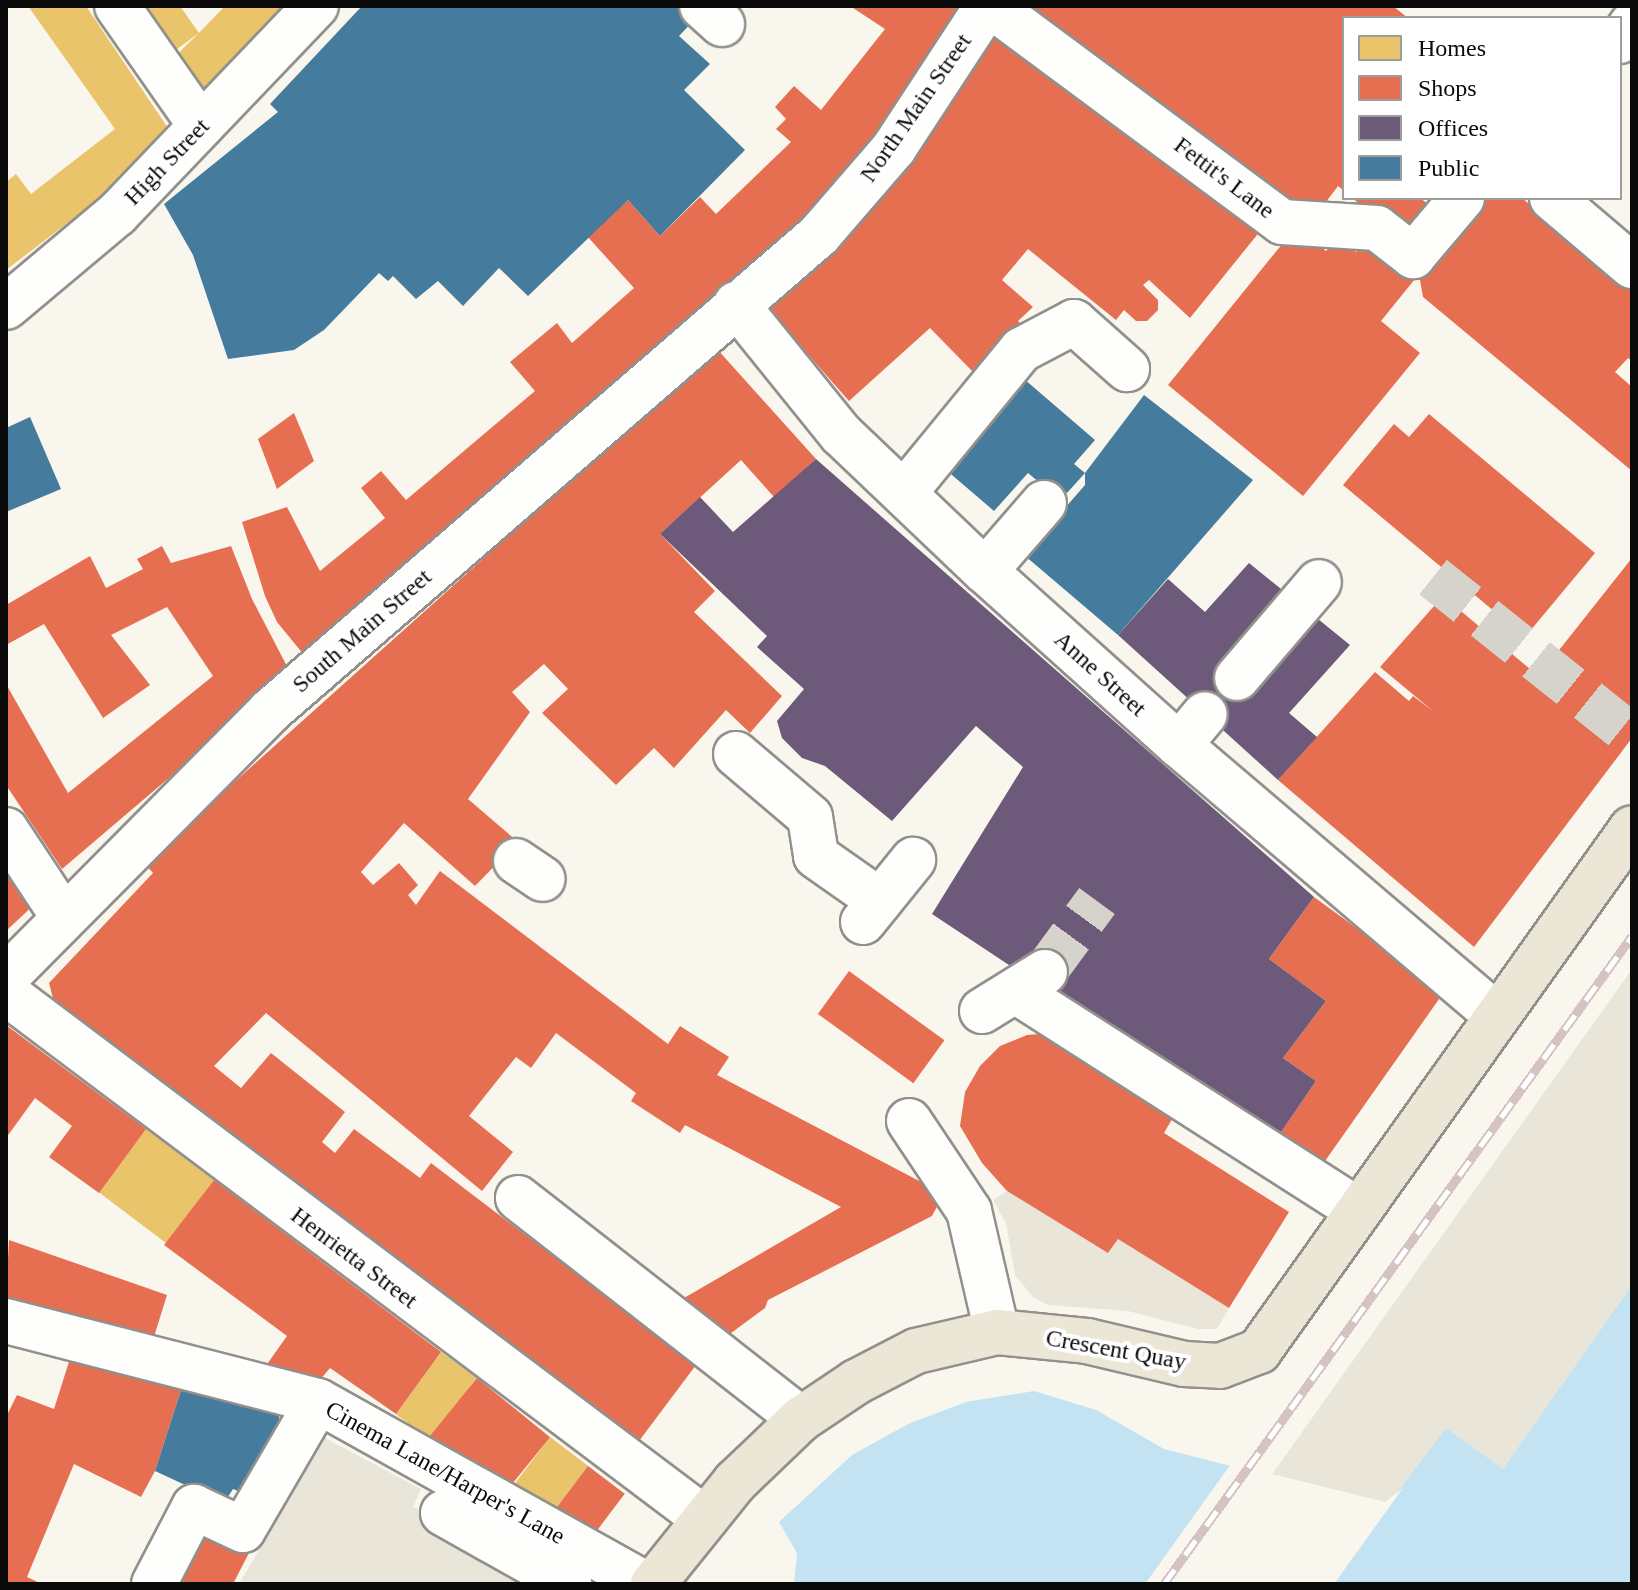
<!DOCTYPE html>
<style>
body{margin:0}
#map{position:relative;width:1638px;height:1590px;overflow:hidden;background:#f9f6ed;font-family:"Times New Roman",serif}
div>[style]{position:absolute}
[style*='--x']{left:calc(var(--x)*1px);top:calc(var(--y)*1px);width:calc(var(--w)*1px);rotate:calc(var(--a)*1deg)}
.plaza>*{inset:0;background:#e9e5d9}
.water>*{inset:0;background:#c3e3f3}
.pier>*{inset:0;background:#f9f6ed}
.homes>*{inset:0;background:#e9c46a;transform-origin:0 0}
.shops>*{inset:0;background:#e76f51;transform-origin:0 0}
.offices>*{inset:0;background:#6d597a}
.public>*{inset:0;background:#457b9d}
.minor-tunnel>*{height:44px;margin-top:-22px;transform-origin:0;background:repeating-linear-gradient(90deg,#d5d3cb 0 44px,transparent 0 66px)}
.roads{filter:drop-shadow(2px 0 #92908c) drop-shadow(-2px 0 #92908c) drop-shadow(0 2px #92908c) drop-shadow(0 -2px #92908c)}
.minor>*{height:44px;margin:-22px;padding:0 22px;transform-origin:22px;border-radius:22px;background:#fefefc}
.major>*{height:44px;margin:-22px;padding:0 22px;transform-origin:22px;border-radius:22px;background:#ebe6d6}
.rail>*{height:9px;margin-top:-4.5px;transform-origin:0;background:repeating-linear-gradient(90deg,#fff 0 18px,#d5c3c3 0 36px);box-sizing:border-box;border-block:2px solid #d5c3c3}
span{translate:-50% -50%;white-space:nowrap;text-align:center;line-height:1.15;-webkit-text-stroke:8px #fff;paint-order:stroke}
.street-label{font-size:24px;color:#0a0a0a}
.frame{position:absolute;inset:0;border:8px solid #0a0a0a;pointer-events:none}
.legend{position:absolute;left:1342px;top:16px;width:280px;height:184px;box-sizing:border-box;background:#fff;border:2px solid #9d9d9d;margin:0;padding:10px 14px;list-style:none;font-size:24px;color:#0a0a0a}
.legend li{display:flex;align-items:center;gap:16px;height:40px}
.legend b{width:40px;border:2px solid #9d9d9d}
</style>
<div id="map">
<div class="plaza">
<div style="clip-path:polygon(1632px 969px,1632px 1285px,1503px 1470px,1446px 1429px,1335px 1584px,1194px 1584px)"></div>
<div style="clip-path:polygon(1007px 1191px,1108px 1253px,1118px 1239px,1229px 1308px,1217px 1329px,1198px 1329px,1128px 1311px,1048px 1305px,1033px 1297px,1015px 1275px,1006px 1223px,993px 1200px)"></div>
<div style="clip-path:polygon(325px 1438px,421px 1489px,413px 1507px,537px 1574px,533px 1584px,239px 1584px)"></div>
</div>
<div class="water">
<div style="clip-path:polygon(1632px 1285px,1632px 1584px,794px 1584px,797px 1553px,779px 1522px,852px 1455px,908px 1424px,966px 1402px,1034px 1391px,1096px 1410px,1164px 1449px,1387px 1506px,1446px 1428px,1503px 1469px)"></div>
</div>
<div class="pier">
<div style="clip-path:polygon(1231px 1464px,1385px 1502px,1403px 1488px,1334px 1584px,1145px 1584px)"></div>
</div>
<div class="homes">
<div style="clip-path:polygon(28px 6px,86px 6px,172px 134px,108px 192px,6px 270px,6px 182px,16px 174px,31px 194px,115px 129px)"></div>
<div style="clip-path:polygon(125px 6px,180px 6px,199px 33px,225px 6px,307px 6px,206px 106px,167px 64px,199px 33px,162px 60px)"></div>
<div style="left:146px;top:1129px;width:85px;height:79px;rotate:37deg"></div>
<div style="left:441px;top:1352px;width:44px;height:77px;rotate:36deg"></div>
<div style="left:550px;top:1437px;width:48px;height:69px;rotate:37deg"></div>
</div>
<div class="shops">
<div style="clip-path:polygon(850px 6px,967px 6px,892px 117px,795px 227px,304px 655px,277px 622px,265px 596px,242px 522px,287px 507px,320px 571px,385px 518px,361px 488px,381px 471px,406px 500px,535px 391px,510px 362px,557px 323px,572px 343px,634px 288px,587px 236px,628px 200px,660px 236px,700px 197px,716px 214px,791px 142px,776px 129px,786px 119px,775px 107px,794px 86px,821px 110px,885px 29px)"></div>
<div style="clip-path:polygon(1018px 6px,1393px 6px,1408px 18px,1344px 18px,1344px 191px,1338px 186px,1311px 222px)"></div>
<div style="clip-path:polygon(1003px 26px,1261px 230px,1190px 318px,1149px 280px,1143px 285px,1158px 300px,1158px 310px,1147px 321px,1136px 321px,1124px 310px,1116px 320px,1028px 249px,1002px 280px,1033px 307px,1018px 321px,1023px 327px,974px 373px,930px 328px,849px 401px,768px 309px,849px 237px)"></div>
<div style="clip-path:polygon(1352px 198px,1420px 198px,1436px 210px,1409px 243px)"></div>
<div style="clip-path:polygon(1482px 198px,1522px 198px,1632px 288px,1632px 361px,1628px 358px,1615px 372px,1632px 387px,1632px 471px,1423px 297px,1419px 274px,1381px 321px,1420px 353px,1303px 496px,1168px 385px,1283px 243px,1303px 232px,1326px 251px,1337px 237px,1356px 252px,1370px 234px,1419px 274px)"></div>
<div style="clip-path:polygon(717px 349px,816px 459px,774px 497px,741px 460px,660px 534px,715px 591px,694px 612px,782px 696px,750px 733px,726px 710px,674px 768px,654px 748px,616px 785px,542px 713px,568px 689px,544px 664px,512px 692px,530px 712px,468px 799px,518px 842px,475px 886px,404px 823px,361px 872px,373px 885px,399px 863px,418px 885px,408px 895px,416px 905px,440px 871px,668px 1044px,680px 1026px,729px 1057px,717px 1075px,944px 1194px,932px 1216px,768px 1300px,765px 1308px,727px 1336px,684px 1298px,841px 1207px,685px 1125px,680px 1133px,631px 1101px,636px 1093px,556px 1033px,531px 1068px,516px 1057px,469px 1116px,513px 1152px,482px 1191px,266px 1013px,214px 1066px,241px 1088px,271px 1053px,345px 1112px,322px 1142px,335px 1153px,354px 1129px,420px 1178px,431px 1163px,696px 1365px,639px 1441px,56px 1010px,49px 983px,153px 873px,144px 863px)"></div>
<div style="clip-path:polygon(294px 413px,314px 461px,277px 489px,258px 439px)"></div>
<div style="clip-path:polygon(1429px 414px,1595px 553px,1525px 637px,1343px 485px,1394px 424px,1409px 437px)"></div>
<div style="clip-path:polygon(162px 546px,171px 563px,231px 546px,252px 599px,291px 674px,62px 869px,6px 785px,6px 684px,68px 793px,213px 676px,167px 607px,111px 635px,150px 685px,103px 718px,44px 624px,6px 645px,6px 605px,90px 556px,106px 588px,143px 569px,137px 559px)"></div>
<div style="clip-path:polygon(1632px 558px,1632px 738px,1474px 947px,1278px 780px,1375px 672px,1409px 701px,1413px 696px,1433px 711px,1380px 667px,1443px 596px,1530px 669px,1544px 653px,1552px 659px)"></div>
<div style="clip-path:polygon(6px 854px,38px 901px,6px 931px)"></div>
<div style="clip-path:polygon(1314px 897px,1444px 992px,1318px 1171px,1275px 1141px,1316px 1081px,1283px 1058px,1326px 1001px,1269px 959px)"></div>
<div style="left:849px;top:971px;width:118px;height:53px;rotate:36deg"></div>
<div style="clip-path:polygon(6px 1025px,146px 1129px,99px 1193px,49px 1157px,72px 1126px,35px 1098px,6px 1138px)"></div>
<div style="clip-path:polygon(1064px 1032px,1179px 1107px,1164px 1133px,1289px 1212px,1229px 1308px,1118px 1239px,1108px 1253px,1007px 1191px,982px 1163px,960px 1126px,965px 1092px,980px 1066px,1000px 1046px,1027px 1035px)"></div>
<div style="clip-path:polygon(214px 1180px,441px 1352px,396px 1414px,330px 1368px,309px 1393px,258px 1377px,287px 1336px,164px 1245px)"></div>
<div style="clip-path:polygon(9px 1240px,167px 1295px,152px 1343px,6px 1297px)"></div>
<div style="clip-path:polygon(74px 1346px,183px 1384px,155px 1471px,141px 1497px,74px 1464px,27px 1577px,42px 1584px,6px 1584px,6px 1417px,17px 1395px,54px 1409px)"></div>
<div style="left:477px;top:1378px;width:94px;height:77px;rotate:39deg"></div>
<div style="left:588px;top:1466px;width:46px;height:67px;rotate:37deg"></div>
<div style="clip-path:polygon(198px 1520px,252px 1547px,233px 1584px,165px 1584px)"></div>
</div>
<div class="offices">
<div style="clip-path:polygon(816px 459px,1314px 897px,1269px 959px,1326px 1001px,1283px 1058px,1316px 1081px,1275px 1141px,932px 914px,1023px 767px,976px 726px,892px 821px,825px 766px,802px 758px,782px 738px,777px 721px,804px 689px,757px 647px,767px 636px,660px 534px,700px 497px,733px 532px)"></div>
<div style="clip-path:polygon(1249px 563px,1350px 645px,1289px 713px,1317px 737px,1278px 780px,1118px 635px,1168px 579px,1205px 612px)"></div>
</div>
<div class="public">
<div style="clip-path:polygon(362px 6px,684px 6px,696px 18px,679px 36px,710px 64px,684px 90px,745px 150px,660px 236px,628px 200px,528px 296px,499px 268px,463px 306px,438px 281px,416px 299px,393px 276px,388px 281px,379px 273px,324px 330px,294px 350px,228px 359px,193px 255px,164px 204px,278px 112px,270px 104px)"></div>
<div style="clip-path:polygon(1024px 379px,1095px 440px,1074px 464px,1085px 473px,1144px 395px,1253px 480px,1118px 635px,1024px 555px,1085px 485px,1085px 473px,1067px 493px,1053px 480px,1046px 488px,1028px 473px,994px 511px,945px 469px)"></div>
<div style="clip-path:polygon(30px 417px,61px 489px,6px 512px,6px 428px)"></div>
<div style="clip-path:polygon(183px 1384px,278px 1414px,288px 1442px,256px 1498px,233px 1489px,224px 1503px,155px 1471px)"></div>
</div>
<div class="minor-tunnel">
<div style="--x:1433;--y:577;--w:255;--a:38.6"></div>
<div style="--x:1045;--y:972;--w:88;--a:-53.8"></div>
</div>
<div class="roads">
<div class="minor">
<div style="--x:117;--y:6;--w:146;--a:55"></div>
<div style="--x:702;--y:6;--w:27;--a:42"></div>
<div style="--x:991;--y:6;--w:362;--a:36.6"></div>
<div style="--x:1282;--y:222;--w:95;--a:3.6"></div>
<div style="--x:1377;--y:228;--w:46;--a:37.9"></div>
<div style="--x:1413;--y:256;--w:76;--a:-49.8"></div>
<div style="--x:1620;--y:41;--w:21;--a:-55"></div>
<div style="--x:1552;--y:198;--w:105;--a:40.4"></div>
<div style="--x:736;--y:304;--w:167;--a:51.1"></div>
<div style="--x:841;--y:434;--w:199;--a:43.6"></div>
<div style="--x:985;--y:571;--w:261;--a:41.9"></div>
<div style="--x:1179;--y:745;--w:415;--a:40.4"></div>
<div style="--x:6;--y:307;--w:145;--a:-40"></div>
<div style="--x:117;--y:214;--w:288;--a:-46.3"></div>
<div style="--x:904;--y:493;--w:185;--a:-50.7"></div>
<div style="--x:1021;--y:350;--w:60;--a:-27.8"></div>
<div style="--x:1074;--y:322;--w:71;--a:41.6"></div>
<div style="--x:985;--y:571;--w:90;--a:-49.1"></div>
<div style="--x:1237;--y:678;--w:126;--a:-49.5"></div>
<div style="--x:1179;--y:745;--w:40;--a:-50"></div>
<div style="--x:736;--y:754;--w:97;--a:40.4"></div>
<div style="--x:810;--y:817;--w:39;--a:81"></div>
<div style="--x:816;--y:856;--w:78;--a:35.1"></div>
<div style="--x:6;--y:830;--w:105;--a:56.6"></div>
<div style="--x:516;--y:861;--w:32;--a:34"></div>
<div style="--x:863;--y:922;--w:80;--a:-51.1"></div>
<div style="--x:6;--y:977;--w:375;--a:-45.2"></div>
<div style="--x:270;--y:711;--w:727;--a:-40.93"></div>
<div style="--x:819;--y:235;--w:115;--a:-49.2"></div>
<div style="--x:894;--y:148;--w:170;--a:-56.8"></div>
<div style="--x:1017;--y:992;--w:406;--a:32.6"></div>
<div style="--x:6;--y:993;--w:875;--a:36.96"></div>
<div style="--x:982;--y:1011;--w:74;--a:-31.8"></div>
<div style="--x:909;--y:1121;--w:108;--a:56.3"></div>
<div style="--x:969;--y:1211;--w:124;--a:77"></div>
<div style="--x:518;--y:1198;--w:359;--a:38"></div>
<div style="--x:6;--y:1321;--w:322;--a:14.4"></div>
<div style="--x:318;--y:1401;--w:375;--a:29.2"></div>
<div style="--x:443;--y:1513;--w:145;--a:29.4"></div>
<div style="--x:154;--y:1584;--w:87;--a:-62.5"></div>
<div style="--x:194;--y:1507;--w:54;--a:25.1"></div>
<div style="--x:243;--y:1530;--w:149;--a:-59.8"></div>
</div>
<div class="major">
<div style="--x:653;--y:1584;--w:131;--a:-51.2"></div>
<div style="--x:735;--y:1482;--w:91;--a:-43.7"></div>
<div style="--x:801;--y:1419;--w:66;--a:-33.9"></div>
<div style="--x:856;--y:1382;--w:68;--a:-27.3"></div>
<div style="--x:916;--y:1351;--w:83;--a:-13.2"></div>
<div style="--x:997;--y:1332;--w:90;--a:5.7"></div>
<div style="--x:1087;--y:1341;--w:100;--a:13.3"></div>
<div style="--x:1184;--y:1364;--w:36;--a:3"></div>
<div style="--x:1220;--y:1366;--w:42;--a:-21"></div>
<div style="--x:1259;--y:1351;--w:642;--a:-54.5"></div>
</div>
</div>
<div class="rail">
<div style="--x:1164;--y:1584;--w:799;--a:-54.16"></div>
</div>
<div class="street-label">
<span style="left:916px;top:108px;rotate:-55deg">North Main Street</span>
<span style="left:167px;top:162px;rotate:-46deg">High Street</span>
<span style="left:1224px;top:178px;rotate:37deg">Fettit's Lane</span>
<span style="left:362px;top:631px;rotate:-41deg">South Main Street</span>
<span style="left:1100px;top:674px;rotate:42deg">Anne Street</span>
<span style="left:354px;top:1258px;rotate:37deg">Henrietta Street</span>
<span style="left:1116px;top:1350px;rotate:10deg">Crescent Quay</span>
<span style="left:445px;top:1473px;rotate:29deg">Cinema Lane/Harper's Lane</span>
</div>
<div class="frame"></div>
<ul class="legend">
<li><b style="height:22px;background:#e9c46a"></b>Homes</li>
<li><b style="height:22px;background:#e76f51"></b>Shops</li>
<li><b style="height:22px;background:#6d597a"></b>Offices</li>
<li><b style="height:22px;background:#457b9d"></b>Public</li>
</ul>
</div>
